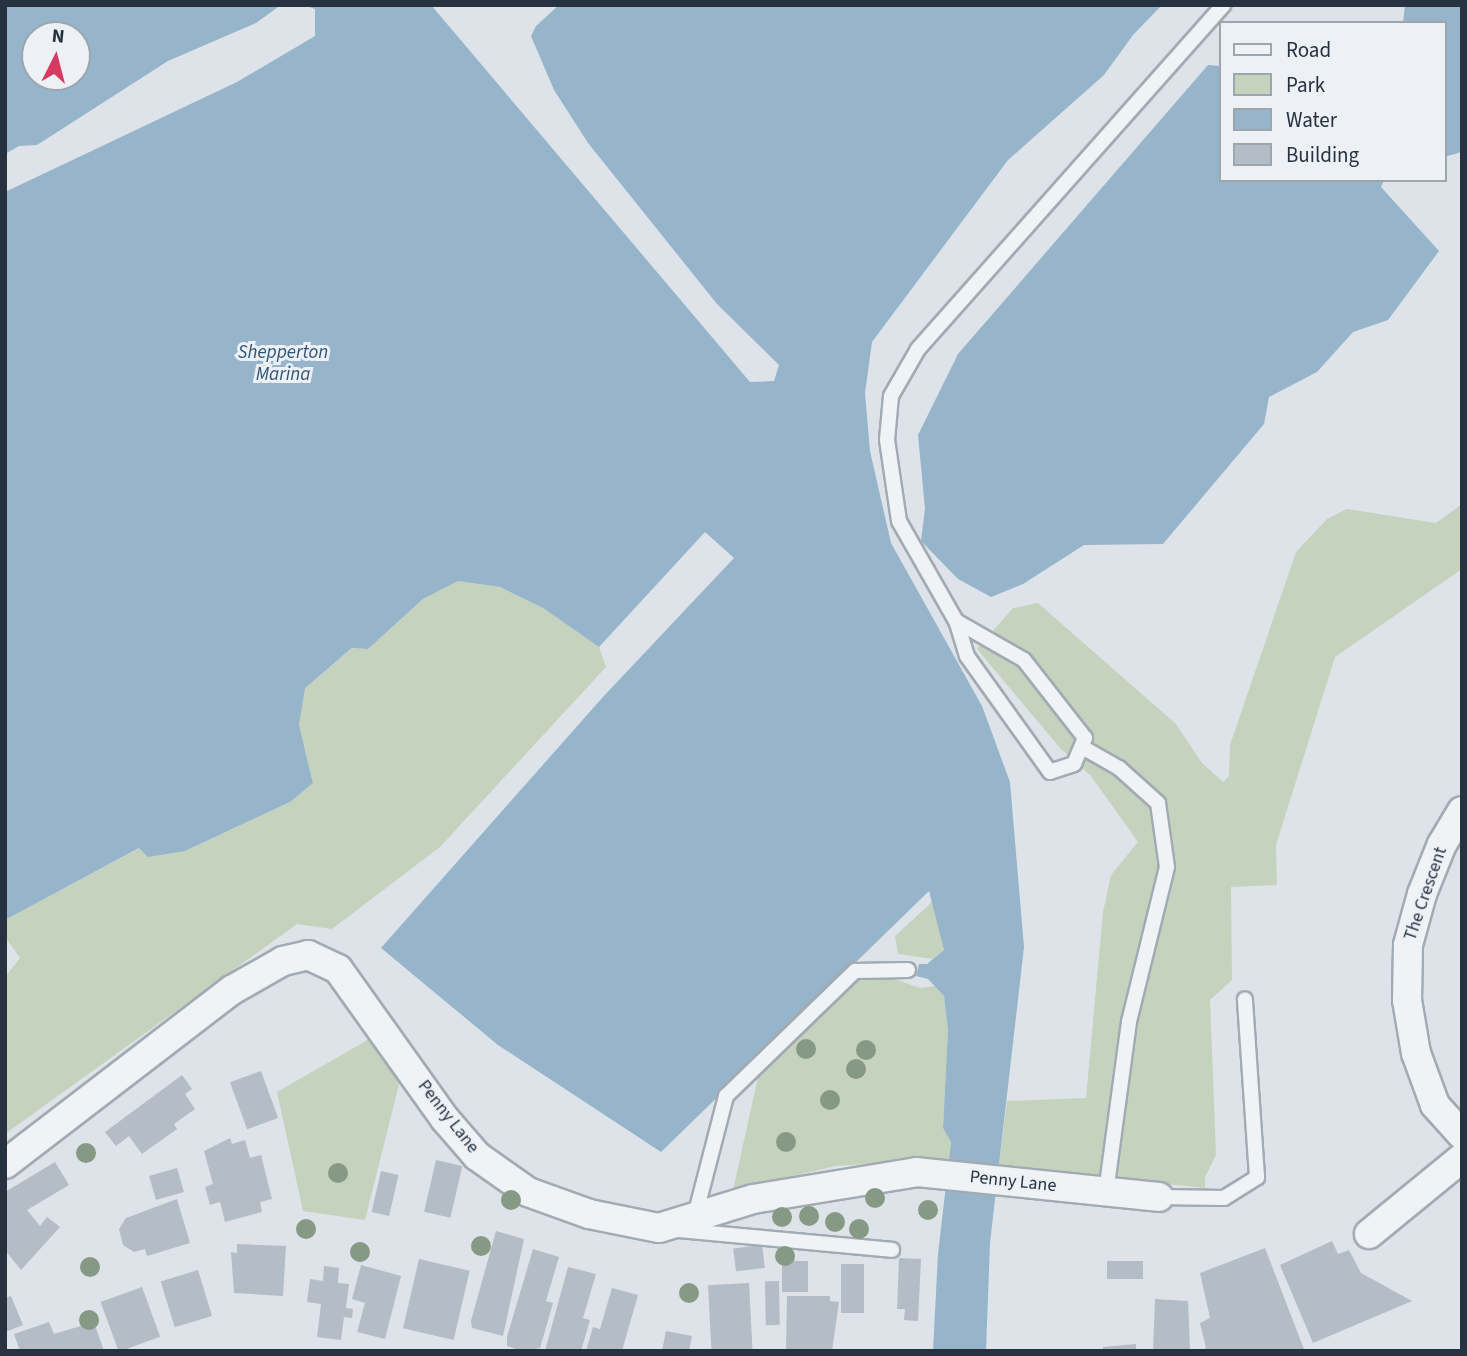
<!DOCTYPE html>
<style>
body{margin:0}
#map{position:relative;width:1467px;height:1356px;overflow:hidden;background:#dde3e8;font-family:"Source Sans 3",sans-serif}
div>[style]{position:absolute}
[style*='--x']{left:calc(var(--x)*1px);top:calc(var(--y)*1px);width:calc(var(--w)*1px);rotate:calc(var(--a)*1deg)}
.green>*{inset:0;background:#c5d3be}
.water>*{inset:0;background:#96b5ca}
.building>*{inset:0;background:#b4bcc5;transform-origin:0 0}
.roads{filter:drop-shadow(2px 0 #a2aab2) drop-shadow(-2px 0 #a2aab2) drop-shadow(0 2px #a2aab2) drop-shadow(0 -2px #a2aab2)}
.lane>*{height:14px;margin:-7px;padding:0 7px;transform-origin:7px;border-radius:7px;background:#f0f3f6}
.street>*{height:28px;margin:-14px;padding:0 14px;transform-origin:14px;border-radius:14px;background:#f0f3f6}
.trees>*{width:20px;height:20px;margin:-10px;border-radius:50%;background:#869984}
span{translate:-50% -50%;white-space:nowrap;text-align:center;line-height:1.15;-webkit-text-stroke:6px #edf1f6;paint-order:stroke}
.street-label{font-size:18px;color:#263240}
.water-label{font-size:19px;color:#2e5576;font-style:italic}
.frame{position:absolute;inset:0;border:7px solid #263240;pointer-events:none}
.legend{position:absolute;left:1219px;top:21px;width:228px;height:161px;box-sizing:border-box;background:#edf1f6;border:2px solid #9da5ad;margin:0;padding:9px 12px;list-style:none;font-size:21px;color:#263240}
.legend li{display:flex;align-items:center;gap:14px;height:35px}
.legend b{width:35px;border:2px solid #9da5ad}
.north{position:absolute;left:21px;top:21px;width:70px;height:70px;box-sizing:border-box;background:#edf1f6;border:2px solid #9da5ad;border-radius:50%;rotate:6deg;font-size:19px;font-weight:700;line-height:28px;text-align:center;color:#263240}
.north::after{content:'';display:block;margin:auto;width:24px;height:32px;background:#d53b61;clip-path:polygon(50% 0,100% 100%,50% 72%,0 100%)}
</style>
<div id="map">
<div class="green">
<div style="clip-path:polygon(1462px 504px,1462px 569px,1335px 657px,1276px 845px,1277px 885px,1231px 887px,1232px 980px,1210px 1000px,1216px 1155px,1205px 1177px,1205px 1188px,999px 1167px,1007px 1101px,1086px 1098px,1103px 912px,1111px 875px,1138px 842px,1091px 776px,1060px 748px,977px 649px,1013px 608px,1038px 603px,1176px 724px,1202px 763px,1223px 782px,1229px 776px,1230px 745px,1296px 552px,1327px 519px,1347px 509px,1436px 523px)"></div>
<div style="clip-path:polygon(458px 581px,500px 587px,543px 608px,599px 647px,606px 667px,440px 847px,332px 929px,297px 924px,5px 1134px,5px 977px,20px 958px,5px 937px,5px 920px,140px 848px,185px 851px,290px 802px,313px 782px,299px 725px,304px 688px,353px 648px,368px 649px,423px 599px)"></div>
<div style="clip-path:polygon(932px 902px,944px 950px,933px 959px,898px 954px,895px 936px)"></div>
<div style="clip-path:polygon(889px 977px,920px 988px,935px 986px,944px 996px,948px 1030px,943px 1128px,951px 1141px,949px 1159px,836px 1166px,733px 1190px,760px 1068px,857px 978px)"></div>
<div style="clip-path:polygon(371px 1038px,401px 1076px,365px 1220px,303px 1211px,277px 1092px)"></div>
</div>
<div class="water">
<div style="clip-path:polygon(evenodd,5px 5px,281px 5px,256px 23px,168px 61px,37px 145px,19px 146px,5px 154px,5px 5px,35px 35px,77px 35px,77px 77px,35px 77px,35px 35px)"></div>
<div style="clip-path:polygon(304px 5px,431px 5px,750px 382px,774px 381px,779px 365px,717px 304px,588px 143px,554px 90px,531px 36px,536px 26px,559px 5px,1162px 5px,1133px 35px,1104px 75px,1008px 160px,872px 342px,865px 393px,870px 451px,891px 543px,982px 706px,1010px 782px,1024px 947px,990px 1243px,986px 1351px,933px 1351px,938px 1254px,951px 1142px,943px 1128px,948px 1030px,944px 996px,928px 979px,916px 976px,919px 964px,927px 964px,944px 950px,929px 891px,661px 1152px,498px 1045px,381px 948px,602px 698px,734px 558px,705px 532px,599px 647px,543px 608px,500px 587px,458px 581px,423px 599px,368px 649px,352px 648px,305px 688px,299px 725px,313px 783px,290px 802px,185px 851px,148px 857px,139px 848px,5px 920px,5px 192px,237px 82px,315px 36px,315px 9px)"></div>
<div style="clip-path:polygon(1405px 5px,1462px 5px,1462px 152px,1444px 157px,1444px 23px,1403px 23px)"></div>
<div style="clip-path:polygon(1208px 65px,1220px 66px,1220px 180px,1384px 180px,1381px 187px,1439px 251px,1388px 320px,1353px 332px,1317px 372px,1269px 397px,1264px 424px,1163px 544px,1084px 545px,1023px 584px,991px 597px,958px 579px,921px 541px,925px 509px,918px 435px,958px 354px)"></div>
</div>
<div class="building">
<div style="left:261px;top:1071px;width:50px;height:33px;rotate:70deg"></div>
<div style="clip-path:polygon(182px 1075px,192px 1089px,185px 1094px,195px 1109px,174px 1124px,177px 1129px,142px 1154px,129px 1136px,116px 1146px,105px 1132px)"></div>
<div style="clip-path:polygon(230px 1138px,232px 1144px,245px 1140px,250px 1158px,261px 1155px,272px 1199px,260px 1202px,262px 1212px,225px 1222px,220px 1202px,210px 1205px,205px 1187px,213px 1184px,204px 1151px)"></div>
<div style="left:436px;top:1160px;width:27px;height:53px;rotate:13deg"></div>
<div style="clip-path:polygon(55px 1162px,69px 1185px,27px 1210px,40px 1226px,47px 1217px,60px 1227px,21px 1270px,5px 1250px,5px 1192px)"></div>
<div style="left:177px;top:1168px;width:25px;height:29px;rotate:74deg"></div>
<div style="left:381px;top:1171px;width:18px;height:42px;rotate:13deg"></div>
<div style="clip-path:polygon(177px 1199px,190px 1243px,147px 1256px,145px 1249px,134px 1252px,123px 1245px,119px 1229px,126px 1218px)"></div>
<div style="clip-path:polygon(496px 1231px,524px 1239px,503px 1336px,472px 1328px,471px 1321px)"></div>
<div style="clip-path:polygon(1332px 1241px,1338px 1254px,1349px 1250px,1361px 1273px,1412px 1301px,1313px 1343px,1280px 1265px)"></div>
<div style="clip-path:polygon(237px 1244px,286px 1246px,283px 1296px,234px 1293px,231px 1252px,237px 1253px)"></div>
<div style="left:762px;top:1245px;width:23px;height:29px;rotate:83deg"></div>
<div style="clip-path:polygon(1265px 1248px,1304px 1349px,1200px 1351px,1206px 1348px,1200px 1323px,1210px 1318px,1200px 1273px)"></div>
<div style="clip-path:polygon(533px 1249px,559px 1257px,546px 1301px,553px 1303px,540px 1348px,523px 1351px,507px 1346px,507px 1337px)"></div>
<div style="clip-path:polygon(899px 1258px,921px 1259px,918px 1321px,904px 1320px,905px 1309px,897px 1309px)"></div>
<div style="left:419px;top:1259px;width:52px;height:71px;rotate:13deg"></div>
<div style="left:782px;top:1261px;width:26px;height:31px"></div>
<div style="left:1107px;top:1261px;width:36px;height:18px"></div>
<div style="left:841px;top:1264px;width:23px;height:49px"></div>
<div style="clip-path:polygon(361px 1265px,401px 1276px,385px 1339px,357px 1332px,365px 1303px,352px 1299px)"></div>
<div style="clip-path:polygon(324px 1266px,339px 1268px,338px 1283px,349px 1284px,346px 1308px,353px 1309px,352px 1318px,344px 1317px,341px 1340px,317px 1337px,321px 1304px,307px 1302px,310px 1279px,323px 1281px)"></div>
<div style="clip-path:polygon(568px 1267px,596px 1274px,583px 1318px,590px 1320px,581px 1351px,545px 1351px)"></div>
<div style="left:198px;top:1270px;width:48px;height:39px;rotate:73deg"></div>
<div style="left:779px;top:1281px;width:44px;height:14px;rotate:89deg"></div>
<div style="left:749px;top:1283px;width:68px;height:41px;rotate:87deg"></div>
<div style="left:142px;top:1287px;width:53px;height:44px;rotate:70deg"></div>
<div style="clip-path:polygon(612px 1288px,638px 1295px,622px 1351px,586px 1351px,593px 1327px,600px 1329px)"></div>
<div style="clip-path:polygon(11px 1296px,23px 1325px,5px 1332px,5px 1298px)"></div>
<div style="clip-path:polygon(787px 1296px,830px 1296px,830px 1301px,839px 1302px,832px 1351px,786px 1351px)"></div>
<div style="clip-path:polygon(1155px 1299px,1188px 1301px,1190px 1349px,1153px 1351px)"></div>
<div style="clip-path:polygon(49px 1322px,54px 1334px,94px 1322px,104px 1351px,20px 1351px,14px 1334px)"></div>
<div style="clip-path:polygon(666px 1331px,692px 1336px,689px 1351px,662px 1351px)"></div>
<div style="clip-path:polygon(1136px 1344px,1136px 1351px,1103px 1351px,1103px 1347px)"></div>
</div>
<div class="roads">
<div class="lane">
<div style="--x:956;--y:621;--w:78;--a:29.8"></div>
<div style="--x:1024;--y:660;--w:99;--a:52"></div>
<div style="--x:1085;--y:738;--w:28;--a:113"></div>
<div style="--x:1074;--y:764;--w:25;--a:162"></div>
<div style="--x:1050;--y:772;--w:143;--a:-125.6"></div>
<div style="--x:967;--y:656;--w:37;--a:-107"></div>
<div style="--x:956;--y:621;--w:115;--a:-119.7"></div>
<div style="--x:899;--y:521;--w:82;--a:-98.4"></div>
<div style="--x:887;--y:440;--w:44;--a:-84.8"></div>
<div style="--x:891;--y:396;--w:54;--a:-60.1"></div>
<div style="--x:918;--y:349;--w:460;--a:-48.4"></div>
<div style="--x:1082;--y:747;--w:43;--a:29.6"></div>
<div style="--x:1119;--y:768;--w:52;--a:41.9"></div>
<div style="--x:1158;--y:803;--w:65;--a:82"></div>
<div style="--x:1167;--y:867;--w:160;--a:103.8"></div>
<div style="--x:1129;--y:1022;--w:172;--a:97.7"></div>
<div style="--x:1159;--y:1197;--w:65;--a:0.9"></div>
<div style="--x:1224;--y:1198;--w:39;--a:-32"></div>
<div style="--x:1257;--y:1177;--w:178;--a:-93.9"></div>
<div style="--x:695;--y:1216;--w:124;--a:-75.5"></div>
<div style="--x:726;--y:1096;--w:180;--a:-44.1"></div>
<div style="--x:855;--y:971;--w:53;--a:-1.1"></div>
<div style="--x:678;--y:1230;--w:215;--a:5.3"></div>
</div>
<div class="street">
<div style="--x:1462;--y:811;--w:39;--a:121"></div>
<div style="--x:1442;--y:844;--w:54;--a:111.8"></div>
<div style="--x:1422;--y:894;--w:53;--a:105.4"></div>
<div style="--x:1408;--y:945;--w:55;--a:91"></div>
<div style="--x:1407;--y:1000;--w:54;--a:80.4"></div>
<div style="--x:1416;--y:1053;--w:55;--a:69.9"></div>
<div style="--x:1435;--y:1105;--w:40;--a:48"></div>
<div style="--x:5;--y:1164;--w:286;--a:-37.5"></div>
<div style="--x:232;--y:990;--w:59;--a:-29.6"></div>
<div style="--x:283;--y:961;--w:26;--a:-13"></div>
<div style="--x:308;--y:955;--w:33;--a:25"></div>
<div style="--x:338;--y:969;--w:184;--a:54.5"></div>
<div style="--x:445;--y:1119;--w:49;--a:49.1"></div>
<div style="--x:477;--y:1156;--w:62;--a:35.2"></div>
<div style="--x:528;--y:1192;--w:65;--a:19.8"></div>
<div style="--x:589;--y:1214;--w:71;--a:11.3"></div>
<div style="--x:659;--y:1228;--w:98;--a:-17.1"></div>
<div style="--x:753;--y:1199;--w:166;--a:-9.3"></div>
<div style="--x:917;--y:1172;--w:243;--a:5.9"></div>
<div style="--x:1369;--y:1234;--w:120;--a:-39.3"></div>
</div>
</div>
<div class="trees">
<div style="left:806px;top:1049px"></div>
<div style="left:866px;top:1050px"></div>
<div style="left:856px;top:1069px"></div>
<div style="left:830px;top:1100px"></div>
<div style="left:786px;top:1142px"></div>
<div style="left:86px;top:1153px"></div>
<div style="left:338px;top:1173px"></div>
<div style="left:875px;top:1198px"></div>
<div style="left:511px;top:1200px"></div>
<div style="left:928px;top:1210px"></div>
<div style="left:809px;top:1216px"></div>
<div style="left:782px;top:1217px"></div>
<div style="left:835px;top:1222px"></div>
<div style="left:306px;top:1229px"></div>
<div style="left:859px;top:1229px"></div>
<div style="left:481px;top:1246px"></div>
<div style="left:360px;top:1252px"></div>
<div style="left:785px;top:1256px"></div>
<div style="left:90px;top:1267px"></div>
<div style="left:689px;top:1293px"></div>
<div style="left:89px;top:1320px"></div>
</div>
<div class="street-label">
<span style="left:1426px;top:894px;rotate:-71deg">The Crescent</span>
<span style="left:448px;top:1117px;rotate:52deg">Penny Lane</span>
<span style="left:1013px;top:1182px;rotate:6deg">Penny Lane</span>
</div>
<div class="water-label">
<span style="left:283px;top:364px">Shepperton<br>Marina</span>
</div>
<div class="frame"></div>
<ul class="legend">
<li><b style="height:9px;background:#f0f3f6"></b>Road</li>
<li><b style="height:19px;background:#c5d3be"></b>Park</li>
<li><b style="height:19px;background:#96b5ca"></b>Water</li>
<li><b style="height:19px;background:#b4bcc5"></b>Building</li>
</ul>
<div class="north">N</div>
</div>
